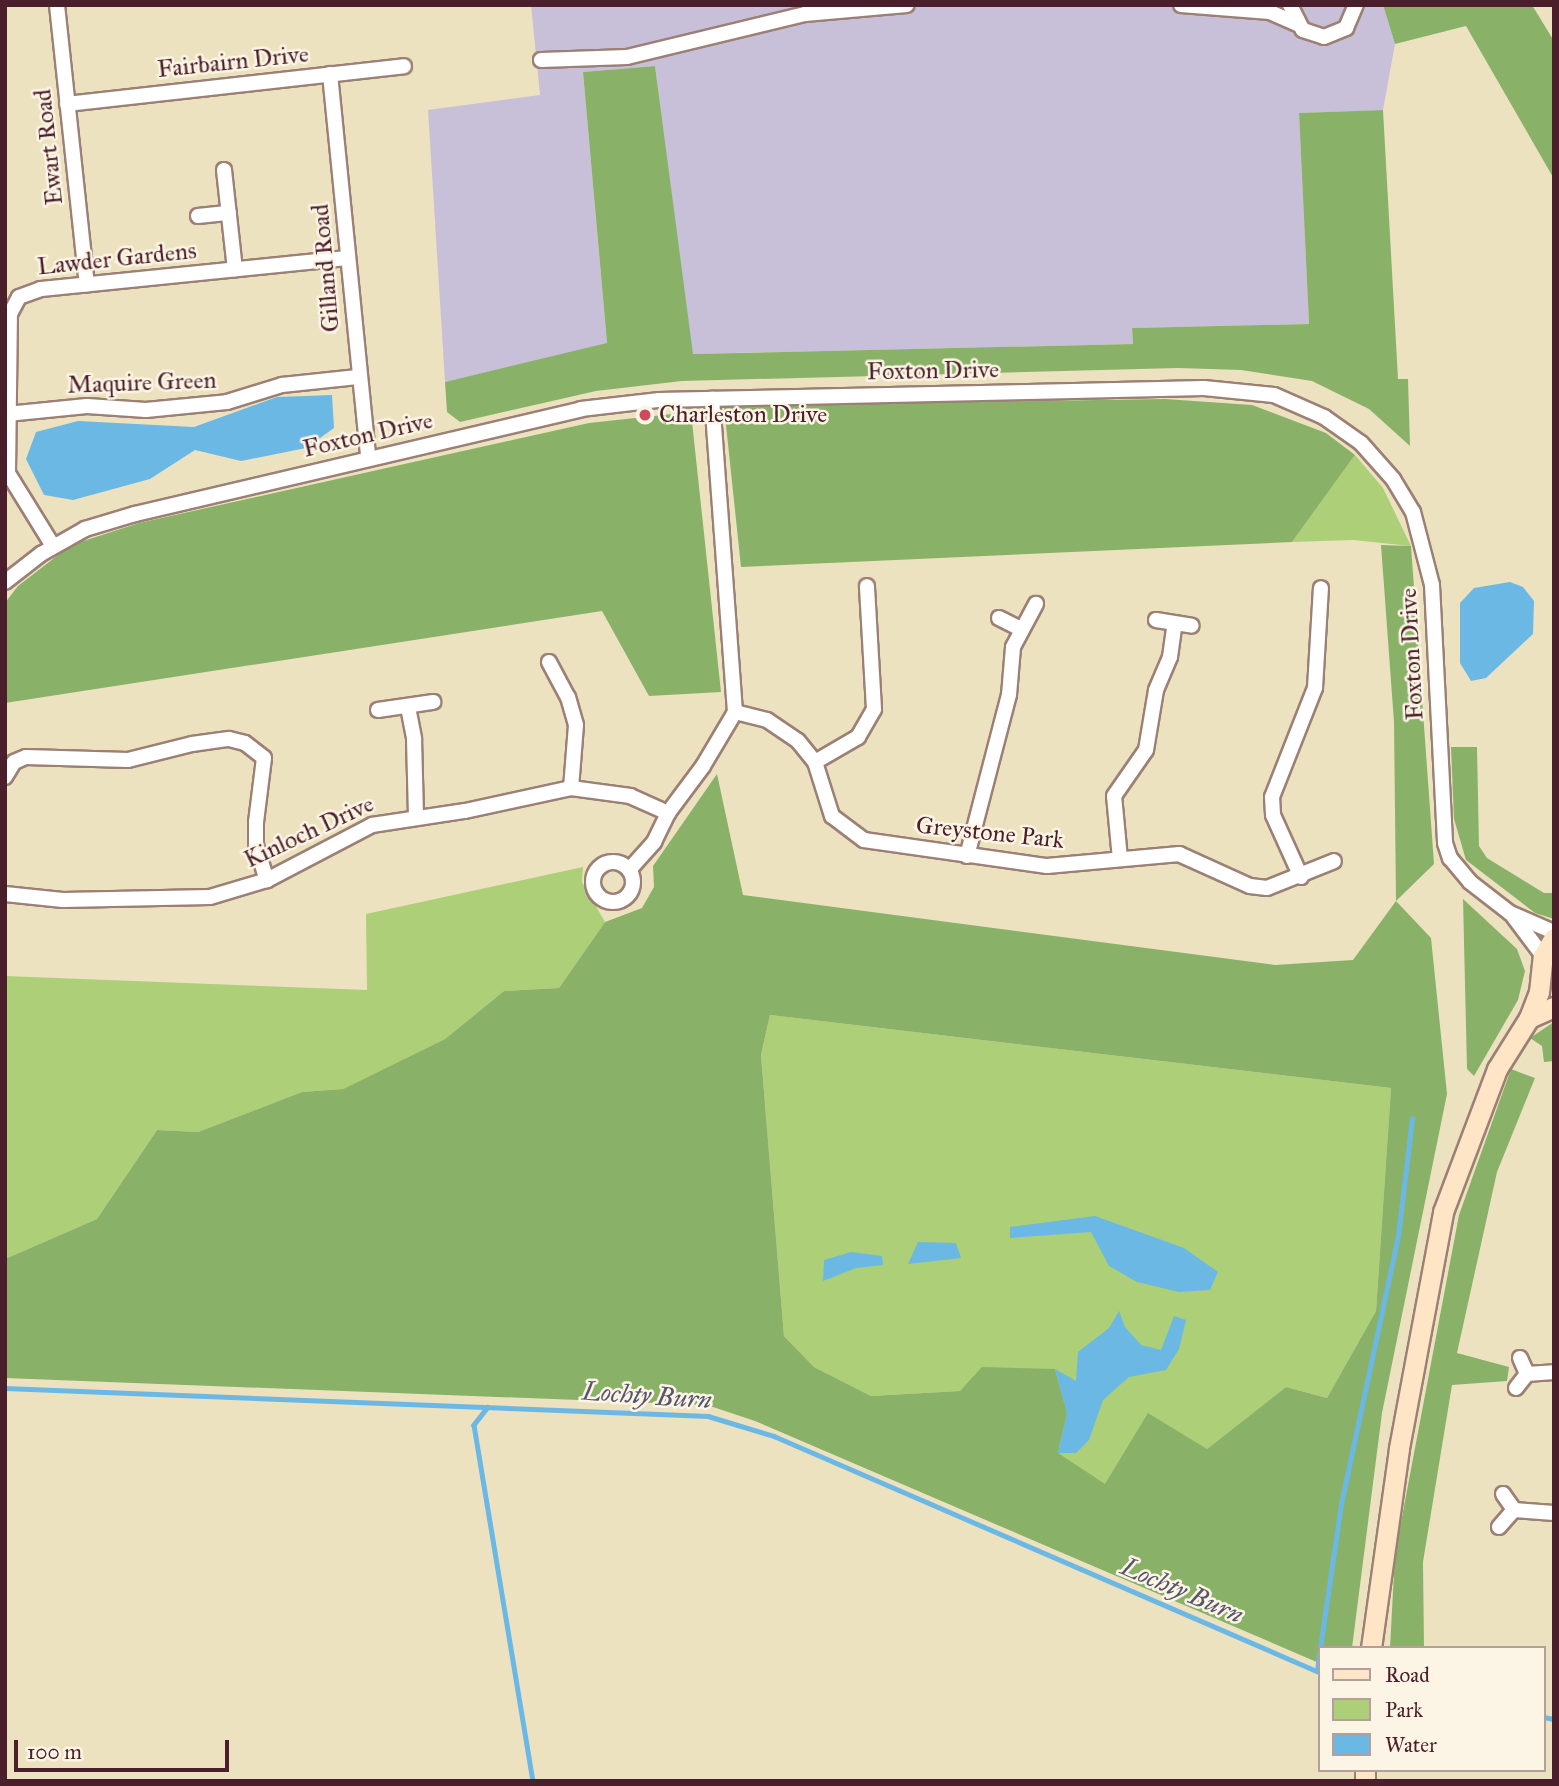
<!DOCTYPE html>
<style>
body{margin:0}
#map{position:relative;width:1559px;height:1786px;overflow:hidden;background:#ede2c0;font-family:"IM FELL Great Primer",serif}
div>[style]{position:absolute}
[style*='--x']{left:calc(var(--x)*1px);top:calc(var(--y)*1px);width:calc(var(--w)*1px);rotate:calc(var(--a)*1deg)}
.industrial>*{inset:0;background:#c8c0d8}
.green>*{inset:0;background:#accf78}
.forest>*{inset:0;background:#89b268}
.water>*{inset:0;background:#6cb8e5}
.stream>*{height:4.5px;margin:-2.25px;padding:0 2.25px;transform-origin:2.25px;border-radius:2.25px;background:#6cb8e5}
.roads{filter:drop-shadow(2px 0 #9c8076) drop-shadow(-2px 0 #9c8076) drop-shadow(0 2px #9c8076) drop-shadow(0 -2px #9c8076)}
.minor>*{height:14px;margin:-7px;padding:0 7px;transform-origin:7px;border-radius:7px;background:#fff}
.minor>.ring{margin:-7px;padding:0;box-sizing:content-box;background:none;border:14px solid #fff;border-radius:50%}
.secondary>*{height:19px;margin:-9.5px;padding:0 9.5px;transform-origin:9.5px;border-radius:9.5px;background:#fde5c5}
.dots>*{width:19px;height:19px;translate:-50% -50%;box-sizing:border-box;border:4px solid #fcf5e5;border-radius:50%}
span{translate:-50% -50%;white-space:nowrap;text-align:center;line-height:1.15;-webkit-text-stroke:5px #fcf5e5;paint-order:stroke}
.street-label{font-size:24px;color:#4a1f2b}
.poi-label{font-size:24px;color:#4a1f2b}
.left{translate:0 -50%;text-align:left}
.water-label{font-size:26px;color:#56556c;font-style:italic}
.frame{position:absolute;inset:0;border:7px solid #4a1f2b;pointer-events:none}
.legend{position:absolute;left:1318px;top:1646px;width:228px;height:126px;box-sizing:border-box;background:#fcf5e5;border:2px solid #b59f9b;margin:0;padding:9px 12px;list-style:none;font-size:21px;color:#4a1f2b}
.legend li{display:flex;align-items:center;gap:14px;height:35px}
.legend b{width:35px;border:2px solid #b59f9b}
.scale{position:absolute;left:14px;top:1740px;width:215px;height:32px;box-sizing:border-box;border:4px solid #4a1f2b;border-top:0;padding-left:9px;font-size:21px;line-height:24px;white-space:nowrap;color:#4a1f2b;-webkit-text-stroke:5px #fcf5e5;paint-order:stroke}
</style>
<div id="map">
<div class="industrial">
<div style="clip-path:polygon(531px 5px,1383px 5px,1395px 44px,1383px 110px,1299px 113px,1309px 324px,1132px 328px,1133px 344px,692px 354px,655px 66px,583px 72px,607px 344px,445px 382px,428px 110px,540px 95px)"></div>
</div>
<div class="green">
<div style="clip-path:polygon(1355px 455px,1383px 488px,1411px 546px,1353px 540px,1292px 542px)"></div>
<div style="clip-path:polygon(583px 867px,582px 882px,605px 922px,559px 988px,504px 991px,445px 1039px,343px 1089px,302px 1092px,198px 1132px,157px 1130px,97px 1219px,5px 1259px,5px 976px,367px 990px,366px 914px)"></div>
<div style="clip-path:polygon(770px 1015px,1391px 1088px,1376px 1311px,1327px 1398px,1286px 1387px,1207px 1449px,1105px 1485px,960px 1391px,871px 1396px,814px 1367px,784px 1336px,761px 1055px)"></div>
</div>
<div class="forest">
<div style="clip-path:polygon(1383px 5px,1532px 5px,1554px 41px,1554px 179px,1466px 26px,1395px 44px)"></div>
<div style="clip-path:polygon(655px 66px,693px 354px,1133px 344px,1132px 328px,1309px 324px,1299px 113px,1383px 110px,1398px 379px,1408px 379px,1410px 446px,1369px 409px,1312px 381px,1241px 370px,1178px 368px,682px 381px,596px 391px,460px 422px,447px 412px,445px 382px,607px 343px,583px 72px)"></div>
<div style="clip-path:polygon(1165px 399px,1252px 405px,1326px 433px,1355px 455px,1292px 542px,741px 567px,724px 406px)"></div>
<div style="clip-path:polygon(691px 412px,721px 692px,649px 696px,602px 611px,5px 703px,5px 603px,18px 586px,71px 545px,139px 523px,589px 423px)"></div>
<div style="clip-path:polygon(evenodd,1381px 545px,1411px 546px,1434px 864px,1396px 901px,1431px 938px,1447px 1094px,1382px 1413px,1352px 1648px,1319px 1648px,1319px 1663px,755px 1421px,707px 1405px,5px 1378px,5px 1259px,97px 1219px,157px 1130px,198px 1132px,302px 1092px,343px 1089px,445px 1039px,504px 991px,559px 988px,605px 922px,642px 908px,654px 887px,653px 866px,717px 774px,743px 895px,1275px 965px,1353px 960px,1396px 901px,1394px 722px,1381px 545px,770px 1015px,1391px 1088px,1376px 1311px,1327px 1398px,1286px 1387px,1207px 1449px,1148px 1413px,1105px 1484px,1058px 1453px,1067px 1413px,1055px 1369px,982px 1367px,960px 1391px,871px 1396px,814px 1367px,784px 1336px,761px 1055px,770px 1015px)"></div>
<div style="clip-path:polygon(1451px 747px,1477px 747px,1479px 846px,1487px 858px,1544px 893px,1554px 893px,1554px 919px,1535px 913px,1466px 860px,1454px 819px)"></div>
<div style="clip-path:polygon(1463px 899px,1517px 949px,1525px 971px,1518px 1000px,1474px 1076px,1467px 1069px)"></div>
<div style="clip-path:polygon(1554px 1022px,1554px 1061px,1544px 1062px,1542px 1046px,1530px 1038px)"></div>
<div style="clip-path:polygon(1511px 1069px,1535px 1078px,1497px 1172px,1457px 1353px,1509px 1367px,1507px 1381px,1452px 1385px,1423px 1562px,1424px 1648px,1390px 1648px,1395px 1554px,1459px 1215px)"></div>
</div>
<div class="water">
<div style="clip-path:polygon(332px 395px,334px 428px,306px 448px,241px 461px,195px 450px,150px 479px,73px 500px,44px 495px,26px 459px,36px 432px,78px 421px,194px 427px,277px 397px)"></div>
<div style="clip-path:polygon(1510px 582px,1523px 587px,1534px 601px,1533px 634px,1486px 678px,1471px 681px,1460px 663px,1460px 603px,1474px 588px)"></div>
<div style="clip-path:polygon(1095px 1216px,1184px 1248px,1218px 1272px,1210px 1290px,1179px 1292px,1137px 1282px,1109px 1266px,1091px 1232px,1010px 1238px,1010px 1227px)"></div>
<div style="clip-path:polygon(918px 1242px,956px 1243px,961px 1258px,908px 1264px)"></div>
<div style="clip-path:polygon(851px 1252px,882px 1256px,883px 1265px,856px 1268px,823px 1281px,824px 1260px)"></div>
<div style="clip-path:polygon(1119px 1311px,1125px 1327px,1141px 1345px,1161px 1350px,1174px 1316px,1186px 1320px,1179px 1349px,1166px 1370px,1129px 1377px,1103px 1400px,1089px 1440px,1076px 1453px,1058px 1453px,1067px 1413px,1055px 1369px,1076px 1381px,1078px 1352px,1109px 1328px)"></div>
</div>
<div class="stream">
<div style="--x:5;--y:1388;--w:704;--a:2.28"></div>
<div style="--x:708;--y:1416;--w:69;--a:16.9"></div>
<div style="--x:774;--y:1436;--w:594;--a:23.41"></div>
<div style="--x:488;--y:1407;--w:23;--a:128"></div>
<div style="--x:474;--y:1425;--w:361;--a:80.6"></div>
<div style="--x:1320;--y:1648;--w:146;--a:-81.7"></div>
<div style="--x:1341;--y:1504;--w:274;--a:-78"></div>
<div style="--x:1398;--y:1236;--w:118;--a:-83.2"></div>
<div style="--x:1317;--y:1671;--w:16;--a:-83"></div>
<div style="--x:1543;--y:1717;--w:11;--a:10"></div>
</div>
<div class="roads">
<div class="minor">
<div style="--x:57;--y:5;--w:281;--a:83.9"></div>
<div style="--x:1181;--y:5;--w:89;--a:4.5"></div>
<div style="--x:1270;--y:12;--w:30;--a:24"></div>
<div style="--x:1290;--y:5;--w:28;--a:63"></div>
<div style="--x:1303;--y:30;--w:22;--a:18"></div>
<div style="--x:1324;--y:37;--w:24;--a:-22"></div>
<div style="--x:1346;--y:28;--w:25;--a:-67"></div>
<div style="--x:541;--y:60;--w:86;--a:-2"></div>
<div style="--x:627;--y:57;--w:183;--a:-13.6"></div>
<div style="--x:805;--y:14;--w:102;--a:-5"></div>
<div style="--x:330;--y:74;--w:386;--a:84.3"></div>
<div style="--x:67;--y:104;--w:339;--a:-6.4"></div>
<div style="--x:224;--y:170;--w:100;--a:83.7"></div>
<div style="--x:198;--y:216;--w:31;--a:-6"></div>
<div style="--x:7;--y:414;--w:80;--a:-5.7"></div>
<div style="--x:87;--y:406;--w:59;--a:3.9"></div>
<div style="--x:146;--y:410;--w:81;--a:-5.6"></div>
<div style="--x:227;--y:402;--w:58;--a:-17.2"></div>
<div style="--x:282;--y:385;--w:76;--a:-6"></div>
<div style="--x:53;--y:546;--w:86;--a:-121.7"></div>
<div style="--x:8;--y:473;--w:159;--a:-89.3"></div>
<div style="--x:10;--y:314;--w:19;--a:-62"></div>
<div style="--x:19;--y:297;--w:23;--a:-20"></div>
<div style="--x:41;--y:289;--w:308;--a:-5.8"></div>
<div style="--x:5;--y:582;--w:46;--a:-37.9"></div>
<div style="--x:41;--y:554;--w:51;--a:-29.6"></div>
<div style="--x:85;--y:529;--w:52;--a:-16.7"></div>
<div style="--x:135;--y:514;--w:458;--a:-13.2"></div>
<div style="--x:581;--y:409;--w:79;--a:-6.6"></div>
<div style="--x:659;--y:400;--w:545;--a:-1.26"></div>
<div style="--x:1204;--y:388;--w:70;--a:5.7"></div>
<div style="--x:1274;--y:395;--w:55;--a:23.7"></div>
<div style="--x:1324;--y:417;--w:45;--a:35.1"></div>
<div style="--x:1361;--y:443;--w:48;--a:48.4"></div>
<div style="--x:1393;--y:479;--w:39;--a:59"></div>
<div style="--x:1413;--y:512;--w:75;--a:75.4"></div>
<div style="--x:1432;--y:585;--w:258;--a:87.1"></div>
<div style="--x:1445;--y:843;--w:16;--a:72"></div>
<div style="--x:1450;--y:858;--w:31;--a:50"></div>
<div style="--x:1470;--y:882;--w:51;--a:37.8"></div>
<div style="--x:1510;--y:913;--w:48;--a:23.4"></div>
<div style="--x:999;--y:618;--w:25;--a:27"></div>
<div style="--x:1156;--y:620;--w:36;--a:9"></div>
<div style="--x:549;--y:662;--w:40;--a:62"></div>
<div style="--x:568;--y:697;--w:29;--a:74"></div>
<div style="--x:576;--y:725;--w:63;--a:94.5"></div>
<div style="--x:408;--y:707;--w:33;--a:79"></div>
<div style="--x:414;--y:739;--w:78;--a:88.5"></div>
<div style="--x:378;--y:710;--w:56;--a:-8.3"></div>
<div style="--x:735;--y:712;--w:33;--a:14"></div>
<div style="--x:767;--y:720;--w:37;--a:34"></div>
<div style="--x:798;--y:741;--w:27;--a:51"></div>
<div style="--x:815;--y:762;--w:57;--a:72.5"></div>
<div style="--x:832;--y:816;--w:40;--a:37"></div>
<div style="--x:864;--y:840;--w:185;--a:8.1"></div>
<div style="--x:1047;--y:866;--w:133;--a:-5.2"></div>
<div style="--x:1179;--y:854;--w:78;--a:24.3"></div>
<div style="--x:1250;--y:886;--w:17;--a:7"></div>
<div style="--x:1267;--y:888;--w:72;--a:-21.9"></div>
<div style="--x:815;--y:762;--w:50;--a:-30.2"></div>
<div style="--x:858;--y:737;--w:32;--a:-60"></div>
<div style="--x:874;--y:709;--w:123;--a:-93.3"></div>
<div style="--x:5;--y:777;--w:17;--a:-59"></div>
<div style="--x:14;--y:762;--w:13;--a:-23"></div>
<div style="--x:26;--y:757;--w:102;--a:1.7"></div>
<div style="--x:128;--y:760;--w:66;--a:-14"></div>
<div style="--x:192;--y:744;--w:37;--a:-8"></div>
<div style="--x:229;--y:739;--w:16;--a:14"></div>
<div style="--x:245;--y:743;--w:24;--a:38"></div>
<div style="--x:264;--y:758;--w:64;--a:97.1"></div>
<div style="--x:256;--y:822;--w:23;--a:90"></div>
<div style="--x:256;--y:845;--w:37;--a:73"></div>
<div style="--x:967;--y:856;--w:166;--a:-75.4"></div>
<div style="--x:1009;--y:695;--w:48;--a:-85.2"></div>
<div style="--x:1013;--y:647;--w:49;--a:-61.9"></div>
<div style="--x:1120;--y:859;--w:63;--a:-95.4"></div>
<div style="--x:1114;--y:796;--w:56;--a:-55.2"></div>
<div style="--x:1146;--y:750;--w:61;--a:-80.5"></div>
<div style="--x:1156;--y:690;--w:36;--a:-67"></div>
<div style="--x:1170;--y:657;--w:34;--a:-82"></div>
<div class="ring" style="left:593px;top:862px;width:26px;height:26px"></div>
<div style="--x:629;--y:870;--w:38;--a:-48"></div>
<div style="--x:654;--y:842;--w:32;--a:-64"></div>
<div style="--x:668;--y:813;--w:59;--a:-53.3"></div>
<div style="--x:703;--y:766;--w:63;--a:-59.3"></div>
<div style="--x:735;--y:712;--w:314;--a:-94.2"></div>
<div style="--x:1301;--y:877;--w:68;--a:-114.3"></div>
<div style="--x:1273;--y:815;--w:18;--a:-93"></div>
<div style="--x:1272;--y:797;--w:117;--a:-68.5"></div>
<div style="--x:1315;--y:688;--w:100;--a:-86.6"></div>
<div style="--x:5;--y:894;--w:58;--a:5.9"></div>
<div style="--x:63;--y:900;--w:147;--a:-1.2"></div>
<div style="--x:210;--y:897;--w:59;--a:-16.6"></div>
<div style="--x:267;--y:880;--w:119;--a:-27.6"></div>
<div style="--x:372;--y:825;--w:94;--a:-8.6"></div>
<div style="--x:465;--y:811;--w:108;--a:-12.2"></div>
<div style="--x:571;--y:788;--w:60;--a:7.7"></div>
<div style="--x:630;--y:796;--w:42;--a:24.1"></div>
<div style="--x:1513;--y:916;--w:50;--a:53.1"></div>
<div style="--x:1520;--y:1358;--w:17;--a:66"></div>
<div style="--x:1516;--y:1388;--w:18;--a:-52"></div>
<div style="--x:1527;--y:1374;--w:27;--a:-4"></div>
<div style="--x:1503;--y:1494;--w:19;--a:55"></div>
<div style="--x:1514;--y:1510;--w:40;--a:4.3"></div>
<div style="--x:1499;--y:1527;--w:23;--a:-49"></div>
</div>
<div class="secondary">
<div style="--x:1529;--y:1018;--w:27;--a:-24"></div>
<div style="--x:1371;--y:1648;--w:202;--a:-82"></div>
<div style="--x:1399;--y:1448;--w:240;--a:-79.4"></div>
<div style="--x:1443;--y:1212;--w:153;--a:-69.3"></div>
<div style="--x:1497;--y:1069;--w:60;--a:-57.9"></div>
<div style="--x:1529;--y:1018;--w:28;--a:-69"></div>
<div style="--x:1539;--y:992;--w:36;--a:-84"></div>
<div style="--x:1543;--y:956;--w:21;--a:-59"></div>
<div style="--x:1365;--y:1781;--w:11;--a:-90"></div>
</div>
</div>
<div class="dots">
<div style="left:645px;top:415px;background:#d1495b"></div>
</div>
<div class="street-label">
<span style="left:233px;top:62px;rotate:-6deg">Fairbairn Drive</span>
<span style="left:49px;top:147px;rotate:-96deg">Ewart Road</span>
<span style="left:117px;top:259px;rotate:-6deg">Lawder Gardens</span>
<span style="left:326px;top:268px;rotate:-95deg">Gilland Road</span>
<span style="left:933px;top:371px;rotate:-1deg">Foxton Drive</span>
<span style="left:142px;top:383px;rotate:-2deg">Maquire Green</span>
<span style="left:368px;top:435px;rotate:-13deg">Foxton Drive</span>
<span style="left:1412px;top:654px;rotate:-93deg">Foxton Drive</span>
<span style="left:309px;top:832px;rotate:-25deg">Kinloch Drive</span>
<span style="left:990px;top:833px;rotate:6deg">Greystone Park</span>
</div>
<div class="poi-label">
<span class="left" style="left:659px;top:415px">Charleston Drive</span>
</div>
<div class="water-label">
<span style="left:647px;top:1396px;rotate:4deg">Lochty Burn</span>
<span style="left:1182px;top:1591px;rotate:23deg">Lochty Burn</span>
</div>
<div class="frame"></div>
<ul class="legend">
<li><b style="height:9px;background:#fde5c5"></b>Road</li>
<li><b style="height:19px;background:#accf78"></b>Park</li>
<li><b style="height:19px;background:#6cb8e5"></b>Water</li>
</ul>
<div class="scale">100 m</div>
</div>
